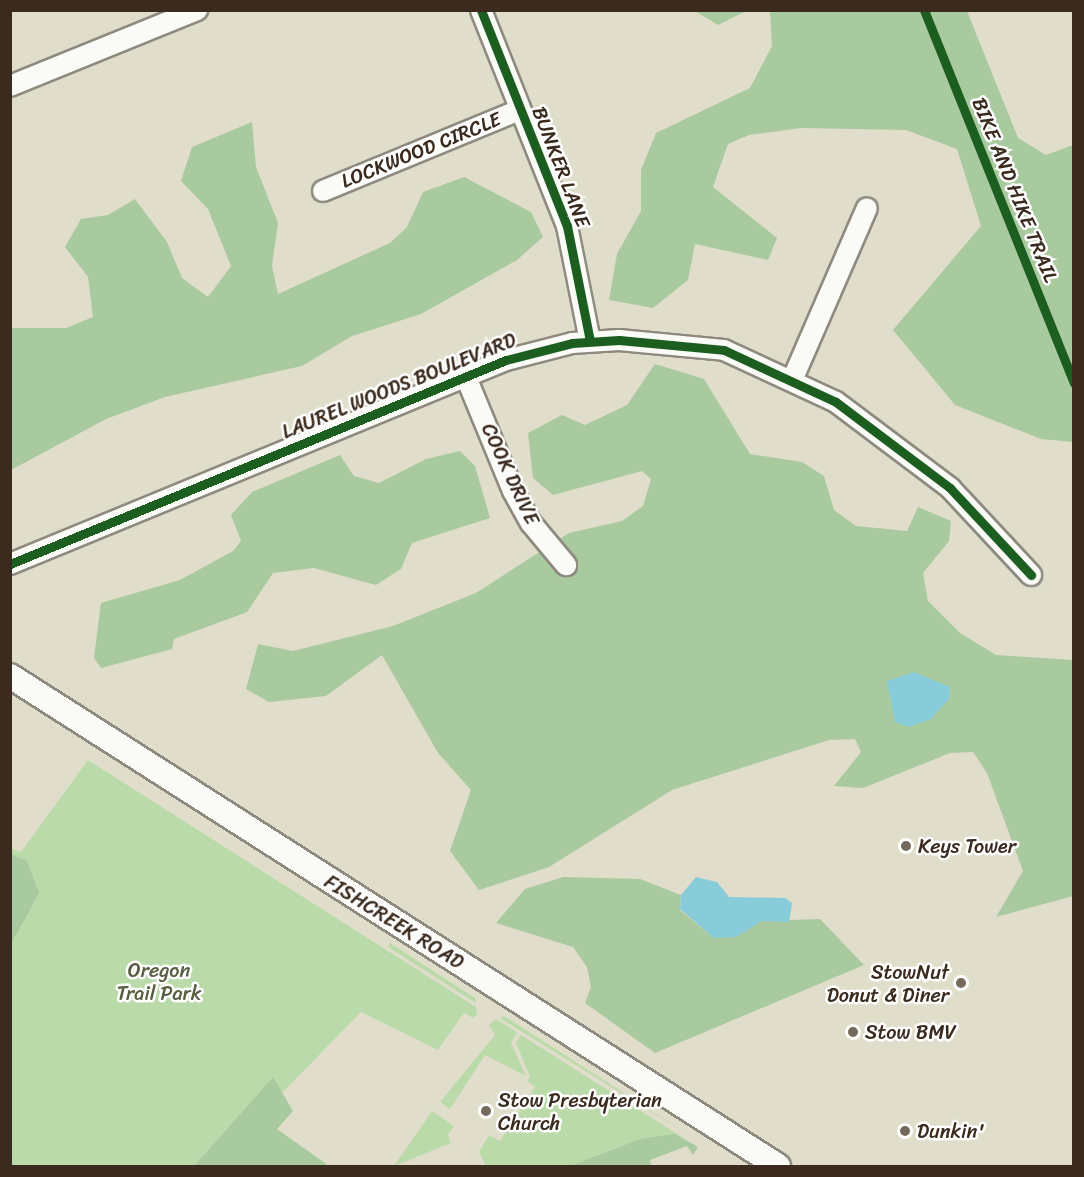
<!DOCTYPE html>
<style>
body{margin:0}
#map{position:relative;width:1084px;height:1177px;overflow:hidden;background:#e0ddcb;font-family:Sriracha,sans-serif}
div>[style]{position:absolute}
[style*='--x']{left:calc(var(--x)*1px);top:calc(var(--y)*1px);width:calc(var(--w)*1px);rotate:calc(var(--a)*1deg)}
.green>*{inset:0;background:#badba9}
.forest>*{inset:0;background:#a9c99e}
.water>*{inset:0;background:#88ccda}
.roads{filter:drop-shadow(2px 0 #8e8a7f) drop-shadow(-2px 0 #8e8a7f) drop-shadow(0 2px #8e8a7f) drop-shadow(0 -2px #8e8a7f)}
.minor>*{height:20px;margin:-10px;padding:0 10px;transform-origin:10px;border-radius:10px;background:#fafaf7}
.major>*{height:24px;margin:-12px;padding:0 12px;transform-origin:12px;border-radius:12px;background:#fafaf7}
.cycleway>*{height:9px;margin:-4.5px;padding:0 4.5px;transform-origin:4.5px;border-radius:4.5px;background:#1b5e20}
.dots>*{width:16px;height:16px;translate:-50% -50%;box-sizing:border-box;border:3px solid #fff;border-radius:50%}
span{translate:-50% -50%;white-space:nowrap;text-align:center;line-height:1.15;-webkit-text-stroke:5px #fff;paint-order:stroke}
.street-label{font-size:20px;color:#3b2a1e}
.poi-label{font-size:20px;color:#3b2a1e}
.left{translate:0 -50%;text-align:left}
.right{translate:-100% -50%;text-align:right}
.park-label{font-size:20px;color:#585f40}
.frame{position:absolute;inset:0;border:12px solid #3b2a1e;pointer-events:none}
</style>
<div id="map">
<div class="green">
<div style="clip-path:polygon(88px 760px,476px 1007px,477px 1014px,473px 1018px,464px 1013px,438px 1050px,361px 1012px,280px 1095px,273px 1078px,194px 1166px,11px 1166px,10px 848px,21px 852px)"></div>
<div style="clip-path:polygon(390px 943px,475px 998px,476px 1003px,388px 947px)"></div>
<div style="clip-path:polygon(504px 1016px,526px 1030px,689px 1135px,500px 1018px)"></div>
<div style="clip-path:polygon(496px 1019px,517px 1032px,511px 1043px,526px 1076px,485px 1055px,450px 1109px,440px 1102px,495px 1035px,489px 1025px)"></div>
<div style="clip-path:polygon(521px 1035px,682px 1137px,640px 1139px,570px 1166px,486px 1166px,479px 1152px,489px 1135px,500px 1141px,535px 1087px,527px 1081px,530px 1077px,516px 1043px)"></div>
<div style="clip-path:polygon(432px 1111px,454px 1126px,448px 1135px,451px 1143px,394px 1166px)"></div>
</div>
<div class="forest">
<div style="clip-path:polygon(695px 11px,746px 11px,718px 25px)"></div>
<div style="clip-path:polygon(770px 11px,967px 11px,1018px 138px,1046px 155px,1073px 145px,1073px 442px,1041px 439px,955px 405px,893px 330px,981px 226px,957px 149px,906px 130px,801px 128px,749px 135px,728px 144px,713px 187px,777px 238px,768px 260px,695px 244px,688px 280px,653px 308px,609px 300px,617px 254px,641px 211px,641px 170px,656px 133px,750px 88px,772px 46px)"></div>
<div style="clip-path:polygon(252px 122px,256px 167px,278px 223px,272px 266px,278px 294px,390px 243px,407px 227px,423px 192px,464px 177px,531px 212px,543px 237px,517px 260px,421px 314px,352px 336px,302px 366px,165px 397px,106px 419px,11px 470px,11px 328px,66px 328px,93px 317px,88px 277px,65px 247px,81px 219px,108px 215px,135px 199px,167px 242px,182px 278px,208px 297px,231px 266px,208px 209px,181px 181px,192px 147px)"></div>
<div style="clip-path:polygon(655px 364px,704px 379px,750px 454px,802px 462px,824px 476px,834px 510px,856px 526px,907px 531px,918px 507px,951px 521px,949px 541px,923px 573px,928px 601px,960px 633px,996px 655px,1073px 660px,1073px 896px,996px 917px,1023px 871px,987px 773px,973px 752px,950px 753px,863px 788px,834px 786px,861px 752px,855px 739px,829px 740px,672px 790px,549px 867px,479px 890px,450px 851px,471px 790px,438px 753px,382px 655px,326px 696px,269px 702px,246px 689px,258px 644px,293px 651px,393px 626px,476px 593px,569px 533px,622px 521px,643px 506px,651px 479px,642px 471px,553px 495px,533px 478px,528px 433px,562px 415px,585px 425px,627px 405px)"></div>
<div style="clip-path:polygon(460px 451px,475px 466px,490px 518px,412px 543px,401px 569px,376px 585px,314px 568px,273px 573px,247px 612px,174px 639px,172px 649px,101px 668px,94px 658px,101px 603px,180px 580px,233px 551px,241px 541px,231px 515px,252px 492px,340px 455px,354px 476px,379px 483px,426px 459px)"></div>
<div style="clip-path:polygon(11px 854px,27px 861px,39px 893px,11px 944px)"></div>
<div style="clip-path:polygon(563px 877px,640px 879px,681px 895px,680px 910px,714px 938px,762px 921px,820px 919px,864px 965px,655px 1053px,585px 1003px,591px 987px,587px 967px,573px 947px,496px 923px,525px 889px)"></div>
<div style="clip-path:polygon(273px 1077px,293px 1111px,277px 1129px,329px 1166px,194px 1166px)"></div>
<div style="clip-path:polygon(675px 1134px,698px 1147px,693px 1155px,687px 1146px,650px 1160px,651px 1166px,570px 1166px,640px 1139px)"></div>
</div>
<div class="water">
<div style="clip-path:polygon(914px 672px,950px 687px,949px 699px,931px 719px,909px 727px,895px 722px,887px 681px)"></div>
<div style="clip-path:polygon(696px 877px,717px 882px,729px 897px,785px 898px,792px 903px,789px 922px,762px 921px,736px 937px,714px 938px,680px 909px,681px 895px)"></div>
</div>
<div class="roads">
<div class="minor">
<div style="--x:481;--y:10;--w:232;--a:68.3"></div>
<div style="--x:567;--y:226;--w:117;--a:78.7"></div>
<div style="--x:10;--y:86;--w:202;--a:-22.1"></div>
<div style="--x:323;--y:191;--w:213;--a:-22.4"></div>
<div style="--x:466;--y:377;--w:123;--a:67.6"></div>
<div style="--x:513;--y:491;--w:37;--a:61"></div>
<div style="--x:531;--y:523;--w:55;--a:50.2"></div>
<div style="--x:793;--y:378;--w:185;--a:-66.5"></div>
<div style="--x:10;--y:564;--w:536;--a:-22.36"></div>
<div style="--x:506;--y:360;--w:68;--a:-14.4"></div>
<div style="--x:572;--y:343;--w:47;--a:-3.7"></div>
<div style="--x:619;--y:340;--w:105;--a:5.4"></div>
<div style="--x:724;--y:350;--w:123;--a:24.9"></div>
<div style="--x:836;--y:402;--w:143;--a:37"></div>
<div style="--x:950;--y:488;--w:119;--a:47"></div>
</div>
<div class="major">
<div style="--x:10;--y:676;--w:911;--a:32.54"></div>
</div>
</div>
<div class="cycleway">
<div style="--x:481;--y:10;--w:232;--a:68.3"></div>
<div style="--x:567;--y:226;--w:117;--a:78.7"></div>
<div style="--x:924;--y:10;--w:402;--a:68.1"></div>
<div style="--x:10;--y:564;--w:536;--a:-22.36"></div>
<div style="--x:506;--y:360;--w:68;--a:-14.4"></div>
<div style="--x:572;--y:343;--w:47;--a:-3.7"></div>
<div style="--x:619;--y:340;--w:105;--a:5.4"></div>
<div style="--x:724;--y:350;--w:123;--a:24.9"></div>
<div style="--x:836;--y:402;--w:143;--a:37"></div>
<div style="--x:950;--y:488;--w:119;--a:47"></div>
</div>
<div class="dots">
<div style="left:906px;top:846px;background:#75695b"></div>
<div style="left:961px;top:983px;background:#75695b"></div>
<div style="left:853px;top:1032px;background:#75695b"></div>
<div style="left:486px;top:1111px;background:#75695b"></div>
<div style="left:905px;top:1131px;background:#75695b"></div>
</div>
<div class="street-label">
<span style="left:421px;top:150px;rotate:-22deg">LOCKWOOD CIRCLE</span>
<span style="left:561px;top:167px;rotate:69deg">BUNKER LANE</span>
<span style="left:1015px;top:190px;rotate:68deg">BIKE AND HIKE TRAIL</span>
<span style="left:399px;top:386px;rotate:-22deg">LAUREL WOODS BOULEVARD</span>
<span style="left:510px;top:474px;rotate:65deg">COOK DRIVE</span>
<span style="left:394px;top:922px;rotate:32deg">FISHCREEK ROAD</span>
</div>
<div class="poi-label">
<span class="left" style="left:918px;top:846px">Keys Tower</span>
<span class="right" style="left:949px;top:984px">StowNut<br>Donut &amp; Diner</span>
<span class="left" style="left:865px;top:1032px">Stow BMV</span>
<span class="left" style="left:498px;top:1112px">Stow Presbyterian<br>Church</span>
<span class="left" style="left:917px;top:1131px">Dunkin'</span>
</div>
<div class="park-label">
<span style="left:159px;top:982px">Oregon<br>Trail Park</span>
</div>
<div class="frame"></div>
</div>
